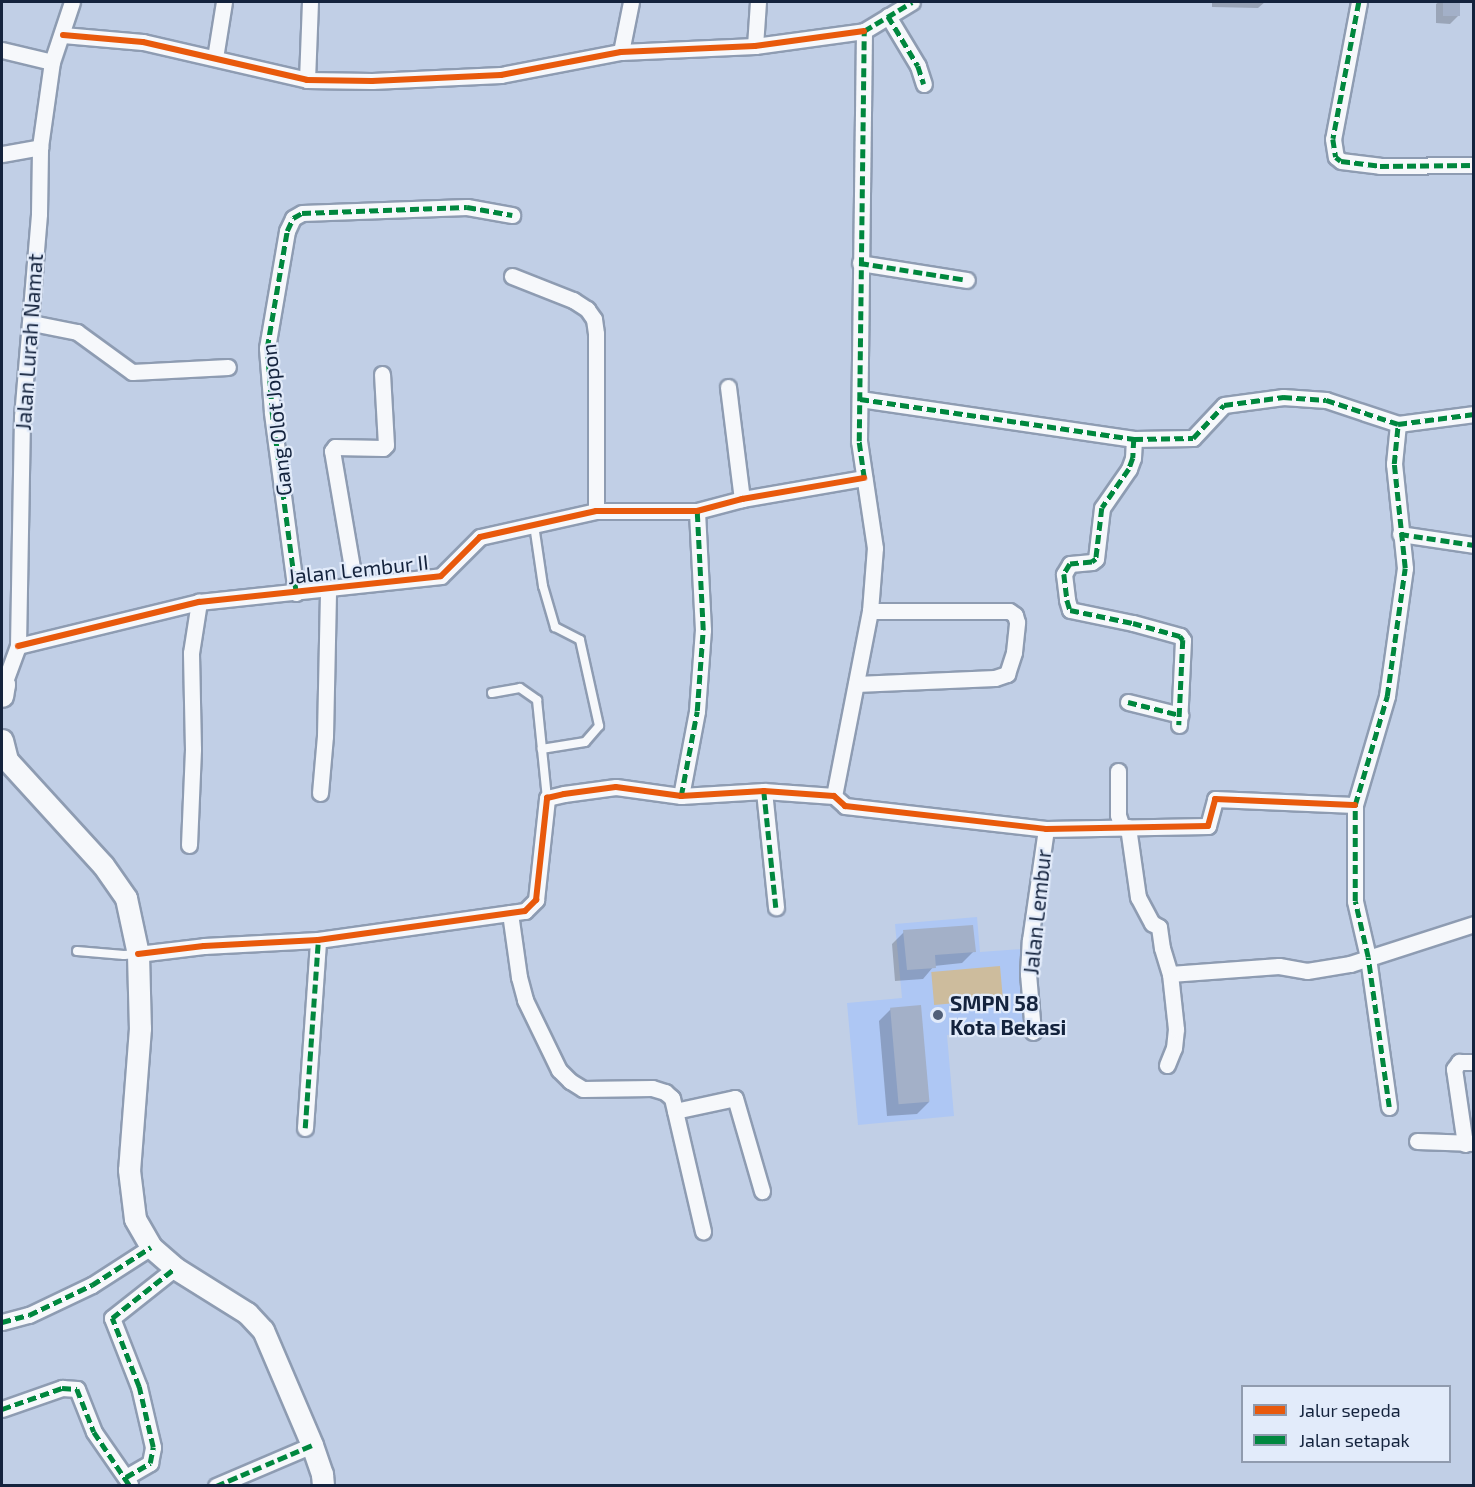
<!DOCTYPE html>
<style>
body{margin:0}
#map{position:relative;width:1475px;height:1487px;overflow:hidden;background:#c1cfe6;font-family:"Exo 2",sans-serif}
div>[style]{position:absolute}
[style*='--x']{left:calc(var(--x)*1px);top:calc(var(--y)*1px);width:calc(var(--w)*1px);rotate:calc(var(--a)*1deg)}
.built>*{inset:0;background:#aec7f4}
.green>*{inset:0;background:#cdbc9d;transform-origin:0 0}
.shadow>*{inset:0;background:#0003}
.building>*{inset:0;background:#a3b0c8;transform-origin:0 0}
.roads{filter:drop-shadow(2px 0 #8e9cb2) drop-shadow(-2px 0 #8e9cb2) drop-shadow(0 2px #8e9cb2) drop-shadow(0 -2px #8e9cb2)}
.lane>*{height:8px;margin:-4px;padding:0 4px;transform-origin:4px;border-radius:4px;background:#f6f8fb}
.street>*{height:15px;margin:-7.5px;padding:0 7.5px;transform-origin:7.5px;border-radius:7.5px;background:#f6f8fb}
.secondary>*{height:21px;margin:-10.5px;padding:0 10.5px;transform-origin:10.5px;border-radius:10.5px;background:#f6f8fb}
.quiet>*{height:4.5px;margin-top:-2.25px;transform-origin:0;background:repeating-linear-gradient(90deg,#00873e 0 9px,transparent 0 13.5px)}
.cycleway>*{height:6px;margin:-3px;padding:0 3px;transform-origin:3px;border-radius:3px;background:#e8590c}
.dots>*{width:16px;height:16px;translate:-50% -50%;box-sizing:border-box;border:3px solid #e2ebfa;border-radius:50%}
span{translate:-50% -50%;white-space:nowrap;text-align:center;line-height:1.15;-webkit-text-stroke:4.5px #e2ebfa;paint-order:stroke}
.street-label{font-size:21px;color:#14233d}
.poi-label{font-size:21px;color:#14233d;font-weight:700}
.left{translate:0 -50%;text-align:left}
.frame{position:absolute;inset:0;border:3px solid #14233d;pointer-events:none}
.legend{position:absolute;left:1241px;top:1385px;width:210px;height:78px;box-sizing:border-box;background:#e2ebfa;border:2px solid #909bae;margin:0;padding:8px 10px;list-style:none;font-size:18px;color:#14233d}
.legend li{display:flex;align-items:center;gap:12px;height:30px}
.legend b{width:30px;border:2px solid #909bae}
</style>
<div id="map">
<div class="built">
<div style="clip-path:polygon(977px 917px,980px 952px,1022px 949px,1029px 1027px,947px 1035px,954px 1116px,858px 1125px,847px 1003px,902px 998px,895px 924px)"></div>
</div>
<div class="green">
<div style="left:1000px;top:966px;width:33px;height:69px;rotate:85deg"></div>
</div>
<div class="shadow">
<div style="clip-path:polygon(1212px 2px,1265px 2px,1258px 8px,1212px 7px)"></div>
<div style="clip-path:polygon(1439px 2px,1459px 2px,1458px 16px,1450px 24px,1436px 23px,1436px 4px)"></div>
<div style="clip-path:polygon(904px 932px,974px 951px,962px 963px,934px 966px,923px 979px,895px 981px,892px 944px)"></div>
<div style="clip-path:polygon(891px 1009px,929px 1102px,917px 1114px,887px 1116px,879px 1021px)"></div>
</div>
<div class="building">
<div style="left:1443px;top:2px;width:17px;height:14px"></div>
<div style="clip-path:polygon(973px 925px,976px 952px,935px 955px,936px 968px,907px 970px,903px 930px)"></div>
<div style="left:921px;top:1005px;width:97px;height:31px;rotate:85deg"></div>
</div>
<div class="roads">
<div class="lane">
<div style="--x:534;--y:525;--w:62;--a:81.6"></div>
<div style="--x:543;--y:586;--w:43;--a:73.7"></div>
<div style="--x:555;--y:627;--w:28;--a:27"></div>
<div style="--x:580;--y:640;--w:88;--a:77.5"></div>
<div style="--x:599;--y:726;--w:21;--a:131"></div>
<div style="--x:585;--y:742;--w:44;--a:170.8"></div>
<div style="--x:492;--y:693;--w:28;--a:-10"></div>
<div style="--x:520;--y:688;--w:21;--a:35"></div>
<div style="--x:537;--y:700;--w:99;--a:84.2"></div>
<div style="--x:77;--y:951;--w:47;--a:4.9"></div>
<div style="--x:124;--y:955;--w:14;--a:-4"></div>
</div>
<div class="street">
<div style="--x:1359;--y:2;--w:139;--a:100.7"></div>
<div style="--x:1333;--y:139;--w:18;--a:81"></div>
<div style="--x:1336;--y:157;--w:6;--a:39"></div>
<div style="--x:1341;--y:161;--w:39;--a:7"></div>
<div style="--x:1380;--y:166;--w:94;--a:-0.6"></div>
<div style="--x:888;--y:16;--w:58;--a:59"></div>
<div style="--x:918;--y:66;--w:19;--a:72"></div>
<div style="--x:63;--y:35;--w:80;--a:5"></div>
<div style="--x:143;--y:42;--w:168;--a:13"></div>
<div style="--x:307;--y:80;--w:65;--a:0.9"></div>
<div style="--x:372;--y:81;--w:129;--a:-2.7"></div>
<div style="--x:501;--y:75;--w:122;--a:-10.9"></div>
<div style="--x:621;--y:52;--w:134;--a:-2.6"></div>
<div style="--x:755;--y:46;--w:110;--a:-7.8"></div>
<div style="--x:755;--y:46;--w:44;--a:-86.1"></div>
<div style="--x:2;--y:50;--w:51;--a:13.5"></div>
<div style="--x:621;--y:52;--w:51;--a:-78.7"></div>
<div style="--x:215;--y:58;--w:57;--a:-80.9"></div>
<div style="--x:307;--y:80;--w:78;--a:-87.8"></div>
<div style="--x:2;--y:154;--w:39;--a:-10"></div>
<div style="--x:860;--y:263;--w:108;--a:9"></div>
<div style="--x:512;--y:276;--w:66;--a:21.5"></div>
<div style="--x:573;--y:300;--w:17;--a:33"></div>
<div style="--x:587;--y:309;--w:12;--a:55"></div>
<div style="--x:594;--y:319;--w:15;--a:82"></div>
<div style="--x:596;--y:334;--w:177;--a:90"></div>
<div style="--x:32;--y:323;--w:46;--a:11.3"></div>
<div style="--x:77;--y:332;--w:68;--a:36"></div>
<div style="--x:132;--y:372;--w:96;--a:-3"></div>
<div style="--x:728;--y:387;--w:113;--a:82.9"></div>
<div style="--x:860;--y:399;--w:277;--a:8.3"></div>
<div style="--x:1134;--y:439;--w:59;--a:-1"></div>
<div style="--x:1193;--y:438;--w:45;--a:-46.8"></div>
<div style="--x:1224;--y:405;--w:60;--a:-7.7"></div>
<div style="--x:1283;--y:397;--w:43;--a:4"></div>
<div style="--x:1326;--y:400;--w:76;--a:18.4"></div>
<div style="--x:1398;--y:424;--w:77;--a:-7.5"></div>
<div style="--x:1134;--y:439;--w:19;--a:93"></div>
<div style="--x:1133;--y:458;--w:12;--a:110"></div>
<div style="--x:1129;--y:469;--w:47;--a:124.7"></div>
<div style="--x:1102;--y:508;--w:51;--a:96.7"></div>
<div style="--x:1096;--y:559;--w:5;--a:143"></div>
<div style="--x:1092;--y:562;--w:22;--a:175"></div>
<div style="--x:1070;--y:564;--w:12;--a:121"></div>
<div style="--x:1064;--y:574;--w:26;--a:83"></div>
<div style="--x:1067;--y:600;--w:10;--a:73"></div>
<div style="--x:1070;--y:610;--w:64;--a:11.7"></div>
<div style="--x:1133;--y:623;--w:49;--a:15.5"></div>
<div style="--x:1180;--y:636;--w:5;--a:53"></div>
<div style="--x:1183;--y:640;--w:85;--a:92.7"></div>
<div style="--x:1400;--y:534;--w:75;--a:8.5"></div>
<div style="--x:355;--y:585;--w:136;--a:-99.7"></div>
<div style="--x:332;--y:451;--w:5;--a:-53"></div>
<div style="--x:335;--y:447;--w:48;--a:1.2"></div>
<div style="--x:383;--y:448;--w:4;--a:-45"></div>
<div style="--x:386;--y:445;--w:71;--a:-93.2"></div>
<div style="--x:296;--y:593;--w:183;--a:-97.6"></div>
<div style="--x:272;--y:412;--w:64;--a:-94.5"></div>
<div style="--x:267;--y:348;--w:119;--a:-80.3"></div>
<div style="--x:287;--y:231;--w:14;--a:-65"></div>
<div style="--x:293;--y:218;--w:10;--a:-29"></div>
<div style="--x:302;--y:213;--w:165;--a:-2.1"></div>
<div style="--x:467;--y:207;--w:46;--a:10.1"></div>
<div style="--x:18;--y:646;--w:186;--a:-13.7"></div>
<div style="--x:199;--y:602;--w:243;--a:-6.1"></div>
<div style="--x:441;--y:576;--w:55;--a:-45"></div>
<div style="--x:480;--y:537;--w:119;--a:-12.6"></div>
<div style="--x:596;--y:511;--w:101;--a:0"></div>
<div style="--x:697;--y:511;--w:47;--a:-14.9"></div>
<div style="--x:742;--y:499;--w:124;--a:-9.8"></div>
<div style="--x:4;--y:684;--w:40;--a:-69.8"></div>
<div style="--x:18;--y:646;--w:229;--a:-89"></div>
<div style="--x:22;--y:417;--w:204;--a:-85.2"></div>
<div style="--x:39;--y:214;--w:67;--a:-89.1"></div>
<div style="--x:40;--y:147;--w:86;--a:-82"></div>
<div style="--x:52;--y:62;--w:63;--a:-71.6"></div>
<div style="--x:856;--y:684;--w:139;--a:-2.5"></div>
<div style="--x:995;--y:678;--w:13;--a:-18"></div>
<div style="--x:1007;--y:674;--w:23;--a:-72"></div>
<div style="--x:1014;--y:652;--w:30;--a:-84"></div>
<div style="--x:1017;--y:622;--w:7;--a:-106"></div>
<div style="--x:1015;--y:615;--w:7;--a:-146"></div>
<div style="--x:1009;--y:611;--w:139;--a:180"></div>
<div style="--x:1128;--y:702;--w:54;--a:14"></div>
<div style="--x:1118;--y:771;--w:44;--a:90"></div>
<div style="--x:1118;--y:815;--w:13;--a:72"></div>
<div style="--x:764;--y:791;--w:117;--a:84.1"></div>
<div style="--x:320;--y:793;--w:57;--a:-85"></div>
<div style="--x:325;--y:736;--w:148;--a:-88.8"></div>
<div style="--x:681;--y:796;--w:86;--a:-79.3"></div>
<div style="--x:697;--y:711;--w:81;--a:-85.8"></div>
<div style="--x:703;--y:630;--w:119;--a:-92.9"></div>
<div style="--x:834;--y:796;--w:188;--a:-79"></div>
<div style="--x:870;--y:611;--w:63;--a:-85.5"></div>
<div style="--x:875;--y:548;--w:108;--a:-98.5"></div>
<div style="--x:859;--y:441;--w:410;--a:-89.3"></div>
<div style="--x:864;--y:31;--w:56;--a:-31.1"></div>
<div style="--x:1128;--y:827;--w:71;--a:81.9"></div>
<div style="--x:1138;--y:897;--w:30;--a:62"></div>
<div style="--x:1152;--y:923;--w:8;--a:30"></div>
<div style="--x:1159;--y:927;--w:21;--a:82"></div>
<div style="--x:1162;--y:948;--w:27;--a:73"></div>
<div style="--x:1170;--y:974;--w:109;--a:-4.2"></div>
<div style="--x:1279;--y:966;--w:28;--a:10"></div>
<div style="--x:1307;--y:971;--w:44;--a:-9.2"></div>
<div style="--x:1350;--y:964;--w:130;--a:-17.9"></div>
<div style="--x:189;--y:845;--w:96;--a:-87.6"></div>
<div style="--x:193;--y:749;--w:96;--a:-91.2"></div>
<div style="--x:191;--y:653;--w:52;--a:-81.1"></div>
<div style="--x:510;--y:913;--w:65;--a:82"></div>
<div style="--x:519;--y:977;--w:24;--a:75"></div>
<div style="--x:525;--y:1000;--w:78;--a:64.1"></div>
<div style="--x:559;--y:1070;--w:16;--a:45"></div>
<div style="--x:570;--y:1081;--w:15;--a:32"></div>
<div style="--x:583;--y:1089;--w:69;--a:-0.8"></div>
<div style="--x:652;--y:1088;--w:14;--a:17"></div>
<div style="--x:665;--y:1092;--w:9;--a:41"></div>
<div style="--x:672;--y:1098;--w:137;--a:76.9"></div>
<div style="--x:138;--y:954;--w:66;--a:-6.9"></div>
<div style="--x:204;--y:946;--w:114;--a:-3"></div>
<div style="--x:318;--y:940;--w:209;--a:-8"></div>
<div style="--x:525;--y:911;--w:16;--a:-45"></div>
<div style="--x:536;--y:900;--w:103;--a:-83.8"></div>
<div style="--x:547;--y:798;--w:17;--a:-13"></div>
<div style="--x:564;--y:794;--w:52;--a:-7.7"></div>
<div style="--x:616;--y:787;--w:66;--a:7.9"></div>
<div style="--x:681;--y:796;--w:83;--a:-3.4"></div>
<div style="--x:764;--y:791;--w:70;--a:4.1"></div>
<div style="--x:834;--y:796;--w:15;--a:42"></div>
<div style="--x:845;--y:806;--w:202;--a:6.5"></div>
<div style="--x:1046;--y:829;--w:162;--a:-1.1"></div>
<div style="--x:1208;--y:826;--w:28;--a:-75"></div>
<div style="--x:1215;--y:799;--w:140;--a:2.5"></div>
<div style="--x:1033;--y:1032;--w:58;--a:-94.9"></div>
<div style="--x:1028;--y:974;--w:34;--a:-87"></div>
<div style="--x:1030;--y:940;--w:112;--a:-81.8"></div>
<div style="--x:1167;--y:1065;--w:18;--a:-68"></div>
<div style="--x:1174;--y:1048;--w:19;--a:-84"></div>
<div style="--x:1176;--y:1029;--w:55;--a:-96.2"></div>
<div style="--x:1389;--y:1107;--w:151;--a:-98"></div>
<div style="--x:1368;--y:957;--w:57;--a:-103.1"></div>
<div style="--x:1355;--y:901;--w:96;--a:-90"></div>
<div style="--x:1355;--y:805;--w:114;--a:-73.6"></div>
<div style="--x:1387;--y:696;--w:129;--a:-82"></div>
<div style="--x:1405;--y:568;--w:105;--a:-96"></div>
<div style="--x:1394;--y:464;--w:40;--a:-84.3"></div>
<div style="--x:675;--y:1111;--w:61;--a:-12.2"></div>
<div style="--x:735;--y:1098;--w:97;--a:73.8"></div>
<div style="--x:305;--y:1128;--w:188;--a:-86"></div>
<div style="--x:1417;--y:1141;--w:57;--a:2"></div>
<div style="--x:1465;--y:1144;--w:76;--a:-98.3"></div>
<div style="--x:1454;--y:1069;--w:9;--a:-54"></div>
<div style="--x:1459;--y:1062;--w:15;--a:0"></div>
<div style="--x:2;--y:1322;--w:28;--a:-15"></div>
<div style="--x:29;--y:1315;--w:70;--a:-25.5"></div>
<div style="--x:92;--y:1285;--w:70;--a:-32.8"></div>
<div style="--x:2;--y:1409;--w:64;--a:-19.3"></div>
<div style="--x:62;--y:1388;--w:15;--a:4"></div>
<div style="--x:77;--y:1389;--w:46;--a:68.4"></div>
<div style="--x:94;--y:1432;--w:63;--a:55.3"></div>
<div style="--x:126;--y:1477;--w:28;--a:-30"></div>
<div style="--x:150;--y:1463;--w:16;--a:-79"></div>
<div style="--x:153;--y:1447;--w:62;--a:-103.1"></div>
<div style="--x:139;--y:1387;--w:74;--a:-111.4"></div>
<div style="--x:112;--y:1318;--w:80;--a:-38.4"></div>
<div style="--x:216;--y:1486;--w:104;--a:-23.1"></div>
</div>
<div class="secondary">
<div style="--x:2;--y:684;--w:2;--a:0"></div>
<div style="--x:4;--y:684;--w:12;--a:99"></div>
<div style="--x:2;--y:740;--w:21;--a:76"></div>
<div style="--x:7;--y:760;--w:142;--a:47.6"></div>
<div style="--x:103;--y:865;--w:40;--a:55.1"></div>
<div style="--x:126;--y:898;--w:57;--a:77.9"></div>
<div style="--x:138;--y:954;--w:74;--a:88.5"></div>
<div style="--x:140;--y:1028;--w:142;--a:94.4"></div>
<div style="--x:129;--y:1170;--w:49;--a:83"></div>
<div style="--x:135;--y:1219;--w:32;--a:60"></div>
<div style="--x:151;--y:1247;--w:32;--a:41"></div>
<div style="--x:175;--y:1268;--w:85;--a:32"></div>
<div style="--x:247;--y:1313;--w:23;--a:47"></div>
<div style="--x:263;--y:1330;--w:125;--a:66.9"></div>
<div style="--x:312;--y:1445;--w:31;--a:71"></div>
<div style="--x:322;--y:1474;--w:12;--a:85"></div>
</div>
</div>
<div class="quiet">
<div style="--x:1359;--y:2;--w:139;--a:100.7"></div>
<div style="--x:1333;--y:139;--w:18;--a:81"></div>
<div style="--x:1336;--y:157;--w:6;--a:39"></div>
<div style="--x:1341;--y:161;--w:39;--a:7"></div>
<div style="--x:1380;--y:166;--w:94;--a:-0.6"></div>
<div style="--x:888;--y:16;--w:58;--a:59"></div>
<div style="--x:918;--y:66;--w:19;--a:72"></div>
<div style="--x:860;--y:263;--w:108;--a:9"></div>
<div style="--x:860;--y:399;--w:277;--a:8.3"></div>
<div style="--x:1134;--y:439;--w:59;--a:-1"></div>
<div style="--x:1193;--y:438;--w:45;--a:-46.8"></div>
<div style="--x:1224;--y:405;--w:60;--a:-7.7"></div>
<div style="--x:1283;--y:397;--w:43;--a:4"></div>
<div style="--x:1326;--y:400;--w:76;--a:18.4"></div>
<div style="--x:1398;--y:424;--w:77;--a:-7.5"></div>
<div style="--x:1134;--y:439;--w:19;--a:93"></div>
<div style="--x:1133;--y:458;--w:12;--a:110"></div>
<div style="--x:1129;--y:469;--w:47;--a:124.7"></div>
<div style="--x:1102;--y:508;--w:51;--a:96.7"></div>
<div style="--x:1096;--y:559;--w:5;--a:143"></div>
<div style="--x:1092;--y:562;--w:22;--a:175"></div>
<div style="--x:1070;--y:564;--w:12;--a:121"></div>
<div style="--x:1064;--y:574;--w:26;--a:83"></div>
<div style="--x:1067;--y:600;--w:10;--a:73"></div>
<div style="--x:1070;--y:610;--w:64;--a:11.7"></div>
<div style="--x:1133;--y:623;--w:49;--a:15.5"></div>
<div style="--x:1180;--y:636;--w:5;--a:53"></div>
<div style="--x:1183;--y:640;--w:85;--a:92.7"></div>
<div style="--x:864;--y:478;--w:37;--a:-98"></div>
<div style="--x:859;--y:441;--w:410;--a:-89.3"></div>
<div style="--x:864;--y:31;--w:56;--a:-31.1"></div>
<div style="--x:1400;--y:534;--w:75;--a:8.5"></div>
<div style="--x:296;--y:593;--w:183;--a:-97.6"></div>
<div style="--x:272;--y:412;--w:64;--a:-94.5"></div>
<div style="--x:267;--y:348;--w:119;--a:-80.3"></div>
<div style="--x:287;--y:231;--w:14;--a:-65"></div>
<div style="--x:293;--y:218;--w:10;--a:-29"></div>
<div style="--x:302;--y:213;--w:165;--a:-2.1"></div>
<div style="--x:467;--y:207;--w:46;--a:10.1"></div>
<div style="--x:1128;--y:702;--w:54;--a:14"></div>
<div style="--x:764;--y:791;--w:117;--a:84.1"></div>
<div style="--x:681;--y:796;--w:86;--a:-79.3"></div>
<div style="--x:697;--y:711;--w:81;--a:-85.8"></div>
<div style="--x:703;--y:630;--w:119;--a:-92.9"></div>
<div style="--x:1389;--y:1107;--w:151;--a:-98"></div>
<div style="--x:1368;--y:957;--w:57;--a:-103.1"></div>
<div style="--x:1355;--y:901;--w:96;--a:-90"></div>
<div style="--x:1355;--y:805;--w:114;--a:-73.6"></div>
<div style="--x:1387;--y:696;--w:129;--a:-82"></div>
<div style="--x:1405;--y:568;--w:105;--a:-96"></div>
<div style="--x:1394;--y:464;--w:40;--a:-84.3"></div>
<div style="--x:305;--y:1128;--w:188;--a:-86"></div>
<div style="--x:2;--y:1322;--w:28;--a:-15"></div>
<div style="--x:29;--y:1315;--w:70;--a:-25.5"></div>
<div style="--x:92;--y:1285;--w:70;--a:-32.8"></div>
<div style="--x:2;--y:1409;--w:64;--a:-19.3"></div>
<div style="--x:62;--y:1388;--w:15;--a:4"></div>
<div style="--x:77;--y:1389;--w:46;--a:68.4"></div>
<div style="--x:94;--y:1432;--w:65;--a:56.3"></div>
<div style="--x:126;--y:1477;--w:28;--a:-30"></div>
<div style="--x:150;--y:1463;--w:16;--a:-79"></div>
<div style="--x:153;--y:1447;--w:62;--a:-103.1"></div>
<div style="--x:139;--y:1387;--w:74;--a:-111.4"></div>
<div style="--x:112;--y:1318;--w:80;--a:-38.4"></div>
<div style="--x:216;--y:1486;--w:104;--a:-23.1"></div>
</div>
<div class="cycleway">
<div style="--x:63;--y:35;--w:80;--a:5"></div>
<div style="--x:143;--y:42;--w:168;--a:13"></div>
<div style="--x:307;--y:80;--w:65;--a:0.9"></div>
<div style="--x:372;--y:81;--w:129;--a:-2.7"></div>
<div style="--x:501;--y:75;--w:122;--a:-10.9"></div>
<div style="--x:621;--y:52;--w:134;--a:-2.6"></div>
<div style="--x:755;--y:46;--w:110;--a:-7.8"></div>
<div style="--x:18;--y:646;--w:186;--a:-13.7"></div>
<div style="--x:199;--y:602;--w:243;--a:-6.1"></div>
<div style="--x:441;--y:576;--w:55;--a:-45"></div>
<div style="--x:480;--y:537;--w:119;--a:-12.6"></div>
<div style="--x:596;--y:511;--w:101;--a:0"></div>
<div style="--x:697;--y:511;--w:47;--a:-14.9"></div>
<div style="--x:742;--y:499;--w:124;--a:-9.8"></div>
<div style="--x:138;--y:954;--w:66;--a:-6.9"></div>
<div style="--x:204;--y:946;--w:114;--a:-3"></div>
<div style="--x:318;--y:940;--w:209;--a:-8"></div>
<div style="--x:525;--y:911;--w:16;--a:-45"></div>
<div style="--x:536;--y:900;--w:103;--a:-83.8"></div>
<div style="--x:547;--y:798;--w:17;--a:-13"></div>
<div style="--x:564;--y:794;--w:52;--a:-7.7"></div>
<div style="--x:616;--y:787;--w:66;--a:7.9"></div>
<div style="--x:681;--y:796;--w:83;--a:-3.4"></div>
<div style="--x:764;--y:791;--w:70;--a:4.1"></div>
<div style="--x:834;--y:796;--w:15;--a:42"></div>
<div style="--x:845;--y:806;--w:202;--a:6.5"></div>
<div style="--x:1046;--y:829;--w:162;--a:-1.1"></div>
<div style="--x:1208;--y:826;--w:28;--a:-75"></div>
<div style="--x:1215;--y:799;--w:140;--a:2.5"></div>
</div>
<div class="dots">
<div style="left:938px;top:1015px;background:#515f78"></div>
</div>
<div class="street-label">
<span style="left:29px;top:342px;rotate:-86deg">Jalan Lurah Namat</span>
<span style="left:276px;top:420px;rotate:-96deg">Gang Olot Jopon</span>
<span style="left:358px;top:569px;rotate:-6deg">Jalan Lembur II</span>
<span style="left:1037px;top:912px;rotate:-84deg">Jalan Lembur</span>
</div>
<div class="poi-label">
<span class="left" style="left:950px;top:1015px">SMPN 58<br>Kota Bekasi</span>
</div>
<div class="frame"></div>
<ul class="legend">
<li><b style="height:8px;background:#e8590c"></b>Jalur sepeda</li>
<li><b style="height:8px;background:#00873e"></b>Jalan setapak</li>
</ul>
</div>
